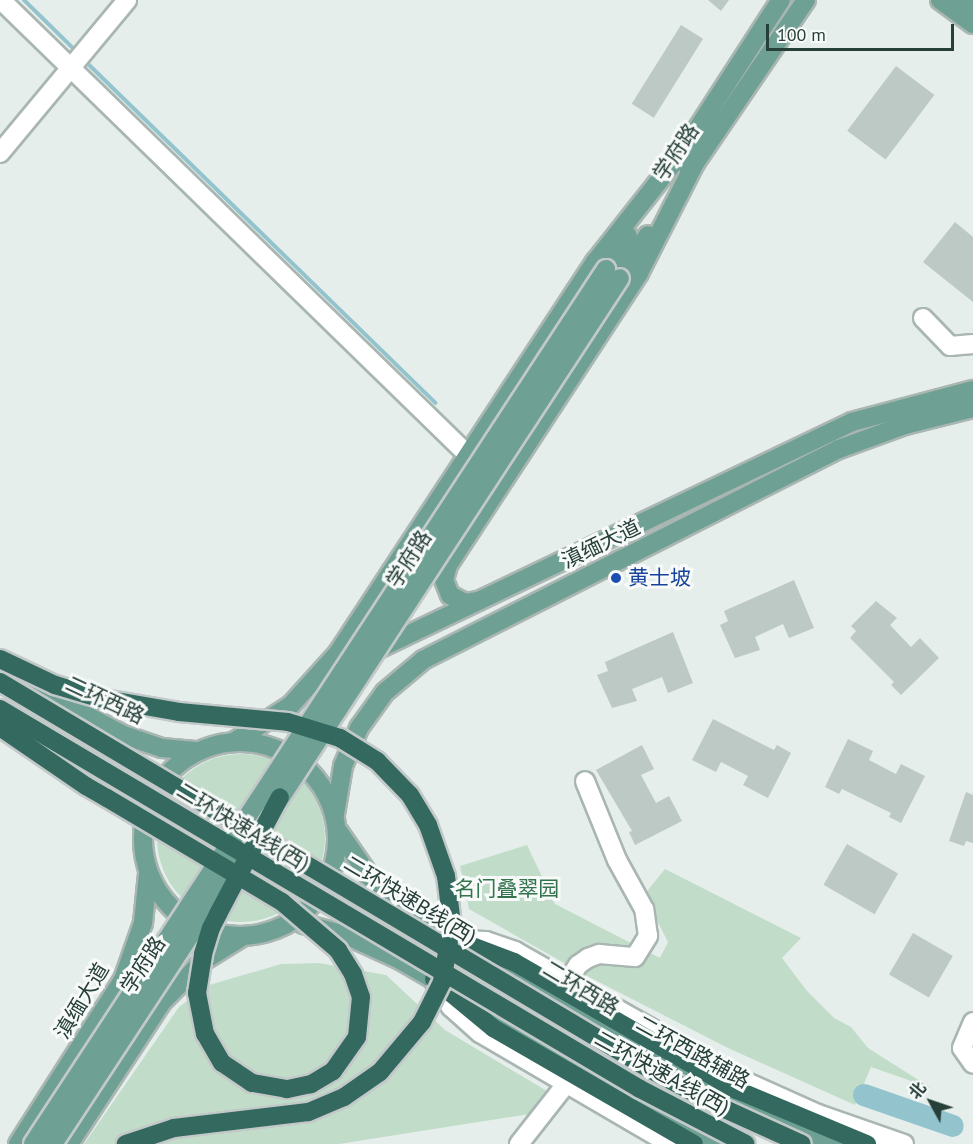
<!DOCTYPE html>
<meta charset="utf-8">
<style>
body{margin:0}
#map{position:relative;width:973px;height:1144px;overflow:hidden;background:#e6eeeb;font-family:"PT Sans","Noto Sans SC",sans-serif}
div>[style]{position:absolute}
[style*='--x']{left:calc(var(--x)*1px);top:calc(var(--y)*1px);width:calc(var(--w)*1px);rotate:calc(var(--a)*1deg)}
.green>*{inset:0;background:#c1ddc9}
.round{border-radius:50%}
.stream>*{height:4px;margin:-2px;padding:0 2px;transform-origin:2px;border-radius:2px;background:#93c4ce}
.river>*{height:22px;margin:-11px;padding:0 11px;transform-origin:11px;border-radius:11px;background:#93c4ce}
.building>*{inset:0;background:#bcc9c4;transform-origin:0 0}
.roads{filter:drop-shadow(2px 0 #a9b6b2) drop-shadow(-2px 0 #a9b6b2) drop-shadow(0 2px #a9b6b2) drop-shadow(0 -2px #a9b6b2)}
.minor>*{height:18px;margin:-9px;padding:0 9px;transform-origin:9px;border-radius:9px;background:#fff}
.major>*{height:18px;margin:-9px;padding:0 9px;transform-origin:9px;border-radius:9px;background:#6fa094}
.major>.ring{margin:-9px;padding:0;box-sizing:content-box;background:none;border:18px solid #6fa094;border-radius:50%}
.highway>*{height:18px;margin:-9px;padding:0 9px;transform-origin:9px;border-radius:9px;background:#34695f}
.bridges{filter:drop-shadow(2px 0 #c2c9c8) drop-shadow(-2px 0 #c2c9c8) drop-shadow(0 2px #c2c9c8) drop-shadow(0 -2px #c2c9c8)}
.major-bridge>*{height:18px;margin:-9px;padding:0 9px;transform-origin:9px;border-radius:9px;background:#6fa094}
.highway-bridge>*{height:18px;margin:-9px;padding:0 9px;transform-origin:9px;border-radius:9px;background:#34695f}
.dots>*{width:16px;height:16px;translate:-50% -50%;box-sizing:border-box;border:3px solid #f7faf9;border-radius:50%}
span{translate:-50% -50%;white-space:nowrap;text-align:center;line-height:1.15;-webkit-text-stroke:6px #f7faf9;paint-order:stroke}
.street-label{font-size:21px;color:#263f39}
.transit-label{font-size:21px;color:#164399}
.left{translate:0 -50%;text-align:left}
.park-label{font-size:21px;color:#33734d}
.north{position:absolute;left:901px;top:1072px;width:60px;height:60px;-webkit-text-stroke:4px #f7faf9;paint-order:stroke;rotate:310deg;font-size:16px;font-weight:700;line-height:24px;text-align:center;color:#263f39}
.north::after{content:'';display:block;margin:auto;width:21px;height:27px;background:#263f39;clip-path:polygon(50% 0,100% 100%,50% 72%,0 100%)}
.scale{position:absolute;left:766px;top:24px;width:188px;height:27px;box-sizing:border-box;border:3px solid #263f39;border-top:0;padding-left:8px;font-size:18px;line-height:21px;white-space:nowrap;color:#263f39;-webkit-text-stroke:4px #f7faf9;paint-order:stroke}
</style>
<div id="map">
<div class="green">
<div class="round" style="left:157px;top:754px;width:168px;height:168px"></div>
<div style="clip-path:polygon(527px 845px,555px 904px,660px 958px,668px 942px,644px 895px,665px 869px,801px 938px,782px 958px,807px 991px,834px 1018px,851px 1027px,868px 1048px,931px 1088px,871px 1067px,855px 1105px,728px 1048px,587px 976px,469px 909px,460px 866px)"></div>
<div style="clip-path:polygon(319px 963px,386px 975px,445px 1030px,552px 1094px,536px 1113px,339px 1144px,84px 1144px,179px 1007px,206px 986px,281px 964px)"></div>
</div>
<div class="stream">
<div style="--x:24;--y:0;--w:74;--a:44.5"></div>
<div style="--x:84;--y:60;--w:491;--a:44.3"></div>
</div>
<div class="river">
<div style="--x:864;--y:1095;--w:94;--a:19.2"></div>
</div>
<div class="building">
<div style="clip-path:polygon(708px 0,729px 0,721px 11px)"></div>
<div style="left:681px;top:25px;width:26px;height:93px;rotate:32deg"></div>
<div style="left:896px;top:66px;width:48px;height:81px;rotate:37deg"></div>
<div style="clip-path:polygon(955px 222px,973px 237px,973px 302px,923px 262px)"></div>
<div style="clip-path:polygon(794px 580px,814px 628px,789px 638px,783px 624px,755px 637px,760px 650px,735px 658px,720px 625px,728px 621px,724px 611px)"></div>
<div style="clip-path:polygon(876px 601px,897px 618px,890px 625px,911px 647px,920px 638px,939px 658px,901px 695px,891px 685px,894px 682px,850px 638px,856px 631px,851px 626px)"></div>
<div style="clip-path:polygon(673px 632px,693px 683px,668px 693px,662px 677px,632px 689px,637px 701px,612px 708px,597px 675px,608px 671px,605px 662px)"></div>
<div style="clip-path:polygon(713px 719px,774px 750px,777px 745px,791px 753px,768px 798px,743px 785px,748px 776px,721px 762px,716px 772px,692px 760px)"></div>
<div style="clip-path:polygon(848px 739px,873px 751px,869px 760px,896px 774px,901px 764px,925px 776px,901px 823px,889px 817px,891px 813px,842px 789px,839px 794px,825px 787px)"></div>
<div style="clip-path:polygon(642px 745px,654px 769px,641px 775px,656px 803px,669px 796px,682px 821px,635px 845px,629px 832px,632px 831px,596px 770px)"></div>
<div style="clip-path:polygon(966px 792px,973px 795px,973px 843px,966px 841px,964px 846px,949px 841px)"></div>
<div style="left:847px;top:844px;width:59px;height:47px;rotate:30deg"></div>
<div style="left:913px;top:933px;width:46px;height:48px;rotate:30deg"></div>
</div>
<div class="roads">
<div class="minor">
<div style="--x:1;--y:0;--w:652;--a:44.25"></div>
<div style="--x:0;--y:153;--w:199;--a:-50.3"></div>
<div style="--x:923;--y:318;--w:39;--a:46"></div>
<div style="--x:950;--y:346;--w:23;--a:-5"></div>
<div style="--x:459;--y:940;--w:27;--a:2"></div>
<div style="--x:486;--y:941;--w:31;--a:19"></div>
<div style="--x:515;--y:951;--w:261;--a:29.6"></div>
<div style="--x:742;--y:1080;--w:83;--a:24.1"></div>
<div style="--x:818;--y:1114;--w:91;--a:19.2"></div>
<div style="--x:434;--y:981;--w:31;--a:57"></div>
<div style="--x:451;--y:1007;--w:39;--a:42"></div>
<div style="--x:480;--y:1033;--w:220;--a:30.3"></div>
<div style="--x:568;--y:981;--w:19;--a:-58"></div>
<div style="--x:578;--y:965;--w:12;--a:-35"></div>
<div style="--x:588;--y:958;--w:12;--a:-20"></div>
<div style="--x:599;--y:954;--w:36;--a:5"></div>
<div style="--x:635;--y:957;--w:25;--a:-58"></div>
<div style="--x:648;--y:936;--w:27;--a:-98"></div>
<div style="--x:644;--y:909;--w:56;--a:-118.9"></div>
<div style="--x:617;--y:860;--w:85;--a:-112.1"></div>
<div style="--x:973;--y:1022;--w:28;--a:113"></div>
<div style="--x:962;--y:1048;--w:19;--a:55"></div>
<div style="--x:519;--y:1144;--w:76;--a:-51.9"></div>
</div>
<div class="major">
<div style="--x:940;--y:0;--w:41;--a:36"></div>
<div style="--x:964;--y:0;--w:11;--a:38"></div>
<div style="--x:676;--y:162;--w:193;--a:-57.1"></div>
<div style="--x:689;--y:172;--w:208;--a:-55.8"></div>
<div style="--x:606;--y:269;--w:40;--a:-57.1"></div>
<div style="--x:620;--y:278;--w:51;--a:-56.9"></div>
<div style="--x:478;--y:601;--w:13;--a:171"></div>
<div style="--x:465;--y:603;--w:17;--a:-152"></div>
<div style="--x:450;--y:595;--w:16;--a:-112"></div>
<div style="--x:444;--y:580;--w:16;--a:-75"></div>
<div style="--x:448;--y:565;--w:349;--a:-56.8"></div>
<div style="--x:639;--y:273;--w:123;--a:-63"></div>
<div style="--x:372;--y:652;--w:532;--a:-25.6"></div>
<div style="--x:852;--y:422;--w:125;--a:-14.8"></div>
<div style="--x:0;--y:669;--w:137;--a:28.2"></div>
<div style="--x:121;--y:734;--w:43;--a:18.9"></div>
<div style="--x:162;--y:748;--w:36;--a:5"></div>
<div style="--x:235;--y:741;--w:67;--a:-32.7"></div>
<div style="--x:291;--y:705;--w:70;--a:-47.9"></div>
<div style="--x:338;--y:653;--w:468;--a:-56.7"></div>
<div style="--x:595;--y:262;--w:139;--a:-51.7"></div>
<div class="ring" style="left:143px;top:742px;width:176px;height:176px"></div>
<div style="--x:335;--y:814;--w:49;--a:-80.5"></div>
<div style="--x:343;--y:766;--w:41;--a:-67.2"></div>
<div style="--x:359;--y:728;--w:44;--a:-54.2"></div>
<div style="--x:385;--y:692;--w:50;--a:-40.1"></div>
<div style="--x:423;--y:660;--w:466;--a:-26.9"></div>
<div style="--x:839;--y:449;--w:70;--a:-20"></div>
<div style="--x:905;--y:425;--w:70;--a:-14"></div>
<div style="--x:339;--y:832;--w:55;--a:55.4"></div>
<div style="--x:370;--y:877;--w:90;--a:37.8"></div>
<div style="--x:441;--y:932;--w:294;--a:30.4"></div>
<div style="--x:695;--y:1081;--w:153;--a:24.4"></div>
<div style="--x:303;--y:924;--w:44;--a:14.3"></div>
<div style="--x:346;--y:935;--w:60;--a:24.8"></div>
<div style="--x:400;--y:960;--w:368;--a:30"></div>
<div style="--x:18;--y:1144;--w:195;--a:-57.4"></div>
<div style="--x:123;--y:980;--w:60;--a:-70.7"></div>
<div style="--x:143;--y:923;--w:49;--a:-84.2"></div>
<div style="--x:69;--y:1144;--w:170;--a:-56.8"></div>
<div style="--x:162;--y:1002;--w:58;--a:-45"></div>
<div style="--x:203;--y:961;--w:46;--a:-31.6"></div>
</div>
<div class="highway">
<div style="--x:456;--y:940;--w:62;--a:20.8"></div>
<div style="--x:514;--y:962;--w:257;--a:29.9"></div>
<div style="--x:737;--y:1090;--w:141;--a:22.6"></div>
<div style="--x:434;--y:979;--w:77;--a:39.7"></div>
<div style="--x:493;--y:1028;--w:232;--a:30"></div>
</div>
</div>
<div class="bridges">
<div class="major-bridge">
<div style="--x:273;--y:809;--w:634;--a:-56.84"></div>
<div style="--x:33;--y:1144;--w:1046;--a:-56.78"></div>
<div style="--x:53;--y:1144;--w:337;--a:-56.7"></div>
</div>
<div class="highway-bridge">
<div style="--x:0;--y:659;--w:61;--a:25.3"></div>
<div style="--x:55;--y:685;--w:46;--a:16.5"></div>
<div style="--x:99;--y:698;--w:81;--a:9.9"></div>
<div style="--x:179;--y:712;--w:109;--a:5.2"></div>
<div style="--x:288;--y:722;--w:54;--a:17.1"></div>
<div style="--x:340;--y:738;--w:44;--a:31.9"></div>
<div style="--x:377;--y:761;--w:47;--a:45.9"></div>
<div style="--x:410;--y:795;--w:35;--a:59"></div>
<div style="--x:428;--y:825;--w:54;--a:70.6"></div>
<div style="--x:446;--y:876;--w:48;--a:82.9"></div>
<div style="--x:452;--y:924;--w:59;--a:99.8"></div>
<div style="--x:442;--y:982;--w:45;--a:116.6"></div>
<div style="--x:422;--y:1022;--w:65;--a:130"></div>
<div style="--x:380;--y:1072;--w:44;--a:145.2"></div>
<div style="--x:344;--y:1097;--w:39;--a:157"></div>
<div style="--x:308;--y:1112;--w:135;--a:173.2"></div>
<div style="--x:174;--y:1128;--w:51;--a:161.6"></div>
<div style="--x:0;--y:682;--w:758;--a:30.8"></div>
<div style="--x:651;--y:1070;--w:86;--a:27.8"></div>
<div style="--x:727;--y:1110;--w:82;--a:24.4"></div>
<div style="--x:0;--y:709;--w:744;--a:30.7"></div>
<div style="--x:640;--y:1089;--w:119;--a:27.4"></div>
<div style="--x:0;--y:727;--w:104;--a:34.5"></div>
<div style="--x:86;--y:786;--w:24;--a:30"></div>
<div style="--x:107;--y:798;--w:204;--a:30.7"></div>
<div style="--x:282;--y:902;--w:74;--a:40.6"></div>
<div style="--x:338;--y:950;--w:28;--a:58"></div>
<div style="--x:353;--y:974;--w:24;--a:71"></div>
<div style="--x:361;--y:997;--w:40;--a:95.7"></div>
<div style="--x:357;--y:1037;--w:42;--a:125.2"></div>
<div style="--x:333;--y:1071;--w:26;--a:149"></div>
<div style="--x:311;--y:1084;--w:25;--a:168"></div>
<div style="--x:287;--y:1089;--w:36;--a:-170"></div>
<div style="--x:252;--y:1083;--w:36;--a:-146"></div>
<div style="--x:222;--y:1063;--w:34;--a:-120"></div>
<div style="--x:205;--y:1034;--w:42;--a:-101"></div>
<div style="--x:197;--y:993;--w:39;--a:-81"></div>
<div style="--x:203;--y:954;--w:27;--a:-73"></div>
<div style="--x:211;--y:928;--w:16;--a:-63"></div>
<div style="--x:218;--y:914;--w:132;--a:-62.1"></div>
</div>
</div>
<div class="dots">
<div style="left:616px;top:578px;background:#1a4fb4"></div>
</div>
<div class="street-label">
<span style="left:676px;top:152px;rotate:-56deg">学府路</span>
<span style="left:601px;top:544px;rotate:-26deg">滇缅大道</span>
<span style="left:409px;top:559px;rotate:-57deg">学府路</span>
<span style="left:105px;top:700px;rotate:25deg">二环西路</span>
<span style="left:243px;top:827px;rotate:31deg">二环快速A线(西)</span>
<span style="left:410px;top:900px;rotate:31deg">二环快速B线(西)</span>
<span style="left:143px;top:965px;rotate:-57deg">学府路</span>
<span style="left:581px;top:988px;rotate:31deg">二环西路</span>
<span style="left:82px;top:1001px;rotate:-59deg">滇缅大道</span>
<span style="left:693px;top:1052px;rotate:29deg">二环西路辅路</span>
<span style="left:662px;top:1073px;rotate:29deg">二环快速A线(西)</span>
</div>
<div class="transit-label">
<span class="left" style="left:628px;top:578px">黄士坡</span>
</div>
<div class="park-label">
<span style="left:507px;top:889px">名门叠翠园</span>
</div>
<div class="north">北</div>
<div class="scale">100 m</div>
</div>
